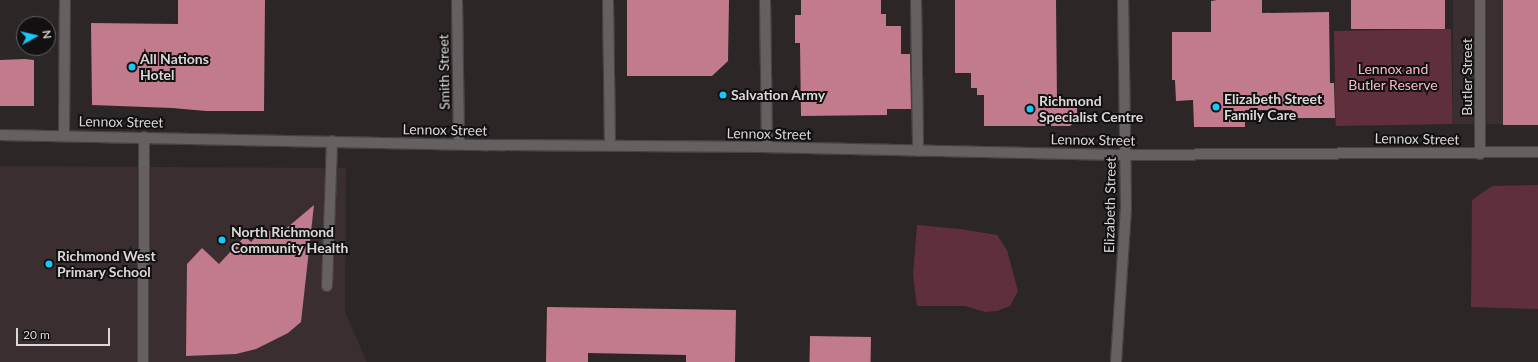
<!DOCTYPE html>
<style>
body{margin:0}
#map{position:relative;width:1538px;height:362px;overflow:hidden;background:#2c2627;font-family:Lato,sans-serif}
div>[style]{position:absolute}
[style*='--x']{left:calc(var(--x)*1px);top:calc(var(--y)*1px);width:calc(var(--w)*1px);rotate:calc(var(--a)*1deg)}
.built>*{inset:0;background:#3a2e30;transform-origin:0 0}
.green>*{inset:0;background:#602f3c;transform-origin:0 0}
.building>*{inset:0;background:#c27b8c;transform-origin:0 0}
.roads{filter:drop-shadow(1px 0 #484344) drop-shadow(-1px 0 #484344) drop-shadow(0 1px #484344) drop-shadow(0 -1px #484344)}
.service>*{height:10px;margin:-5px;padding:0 5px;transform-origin:5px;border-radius:5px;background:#666061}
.minor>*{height:10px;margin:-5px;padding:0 5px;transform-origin:5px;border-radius:5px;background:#666061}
.tertiary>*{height:10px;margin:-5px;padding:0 5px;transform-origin:5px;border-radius:5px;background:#666061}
.dots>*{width:11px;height:11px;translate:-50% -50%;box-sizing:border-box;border:2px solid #121010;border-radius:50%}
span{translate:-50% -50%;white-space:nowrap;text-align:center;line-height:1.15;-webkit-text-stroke:4px #121010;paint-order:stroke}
.poi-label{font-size:14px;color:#dcd8d9;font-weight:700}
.left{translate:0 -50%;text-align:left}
.park-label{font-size:14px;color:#f7bac7}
.street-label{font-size:14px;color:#dcd8d9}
.north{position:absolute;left:16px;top:16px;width:40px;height:40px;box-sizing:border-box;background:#121010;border:1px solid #636060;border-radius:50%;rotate:82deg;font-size:11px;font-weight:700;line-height:16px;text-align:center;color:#dcd8d9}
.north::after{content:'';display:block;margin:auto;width:14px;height:18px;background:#13cafb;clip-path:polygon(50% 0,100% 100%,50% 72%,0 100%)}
.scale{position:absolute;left:16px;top:328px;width:94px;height:18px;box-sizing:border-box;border:2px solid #dcd8d9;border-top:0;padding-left:5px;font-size:12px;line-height:14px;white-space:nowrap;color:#dcd8d9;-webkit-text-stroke:3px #121010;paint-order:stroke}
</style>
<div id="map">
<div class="built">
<div style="left:1453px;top:0;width:85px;height:124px"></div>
<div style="clip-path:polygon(0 166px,346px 168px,345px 312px,367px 362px,0 362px)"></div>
</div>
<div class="green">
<div style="left:1451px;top:29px;width:95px;height:117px;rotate:89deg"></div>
<div style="clip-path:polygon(1538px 185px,1538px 309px,1471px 307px,1472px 200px,1492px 186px)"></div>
<div style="clip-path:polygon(917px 225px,960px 229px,997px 235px,1007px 250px,1018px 291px,1010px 306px,997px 311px,985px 312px,965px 306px,917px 306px,913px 275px)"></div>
</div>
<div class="building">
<div style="clip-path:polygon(178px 0,265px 0,264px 111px,206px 111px,172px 108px,92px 105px,91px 23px,178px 24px)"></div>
<div style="clip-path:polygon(627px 0,729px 0,728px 61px,712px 76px,627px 76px)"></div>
<div style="clip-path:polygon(801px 0,881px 0,881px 14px,886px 14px,886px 26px,901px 26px,901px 54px,910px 54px,911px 109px,887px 109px,887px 115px,801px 116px,800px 43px,795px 43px,795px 15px,801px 15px)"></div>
<div style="clip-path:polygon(955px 0,1056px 0,1057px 100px,1077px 100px,1077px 119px,1070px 126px,984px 126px,984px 95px,977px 95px,977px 88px,971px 88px,971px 73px,955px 73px)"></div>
<div style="clip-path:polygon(1217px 0,1262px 0,1262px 13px,1329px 12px,1330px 83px,1334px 83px,1335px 118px,1292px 118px,1292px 110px,1245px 110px,1245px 127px,1194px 127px,1193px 100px,1176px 101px,1175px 80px,1172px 80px,1172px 32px,1211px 32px,1211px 1px)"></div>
<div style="left:1351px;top:0;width:94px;height:29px"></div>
<div style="left:1503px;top:0;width:35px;height:125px"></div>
<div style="clip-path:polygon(25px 59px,34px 60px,34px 106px,0 106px,0 60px)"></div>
<div style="clip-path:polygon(314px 205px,301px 322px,288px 333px,256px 349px,236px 354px,186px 356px,187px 264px,202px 248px,219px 264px,245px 236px,251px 242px,261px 231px,283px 231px)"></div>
<div style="clip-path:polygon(547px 307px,736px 310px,735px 362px,686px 362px,686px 355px,588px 353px,588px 362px,546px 362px)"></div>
<div style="left:810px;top:336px;width:61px;height:26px;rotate:1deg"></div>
</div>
<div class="roads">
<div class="service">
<div style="--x:608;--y:0;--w:146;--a:89.2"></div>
<div style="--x:916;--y:0;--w:151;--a:89.2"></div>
<div style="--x:327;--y:286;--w:145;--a:-88"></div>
<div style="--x:143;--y:362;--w:225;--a:-89.7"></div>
</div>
<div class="minor">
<div style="--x:457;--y:0;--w:144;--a:89.2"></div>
<div style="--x:765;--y:0;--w:147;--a:89.2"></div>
<div style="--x:1480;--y:0;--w:154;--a:90"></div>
<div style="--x:64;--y:135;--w:135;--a:-89.6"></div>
<div style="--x:1124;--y:155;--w:414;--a:-0.4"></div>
</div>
<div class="tertiary">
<div style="--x:0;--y:135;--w:488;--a:1.2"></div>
<div style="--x:488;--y:145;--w:279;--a:0.4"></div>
<div style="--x:767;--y:147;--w:357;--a:1.3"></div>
<div style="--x:1116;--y:362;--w:154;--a:-86.3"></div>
<div style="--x:1126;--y:208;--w:208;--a:-90.8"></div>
</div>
</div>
<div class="dots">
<div style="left:132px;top:67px;background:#13cafb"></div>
<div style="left:723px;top:95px;background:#13cafb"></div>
<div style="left:1216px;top:107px;background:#13cafb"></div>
<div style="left:1030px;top:109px;background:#13cafb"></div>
<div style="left:222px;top:240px;background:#13cafb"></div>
<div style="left:49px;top:264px;background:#13cafb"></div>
</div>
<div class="poi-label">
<span class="left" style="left:140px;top:67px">All Nations<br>Hotel</span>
<span class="left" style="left:731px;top:95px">Salvation Army</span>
<span class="left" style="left:1224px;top:107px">Elizabeth Street<br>Family Care</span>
<span class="left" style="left:1039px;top:109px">Richmond<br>Specialist Centre</span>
<span class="left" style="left:231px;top:240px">North Richmond<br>Community Health</span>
<span class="left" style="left:57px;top:264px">Richmond West<br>Primary School</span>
</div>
<div class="park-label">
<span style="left:1393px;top:77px">Lennox and<br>Butler Reserve</span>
</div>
<div class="street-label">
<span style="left:444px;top:72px;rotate:-91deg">Smith Street</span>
<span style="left:1467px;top:77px;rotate:-90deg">Butler Street</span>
<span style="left:121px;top:122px;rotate:1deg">Lennox Street</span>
<span style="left:445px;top:130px;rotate:1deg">Lennox Street</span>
<span style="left:769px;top:134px;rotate:1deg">Lennox Street</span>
<span style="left:1417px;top:139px;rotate:1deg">Lennox Street</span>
<span style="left:1093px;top:140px;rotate:1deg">Lennox Street</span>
<span style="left:1110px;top:205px;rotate:-89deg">Elizabeth Street</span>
</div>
<div class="north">N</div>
<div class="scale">20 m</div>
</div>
